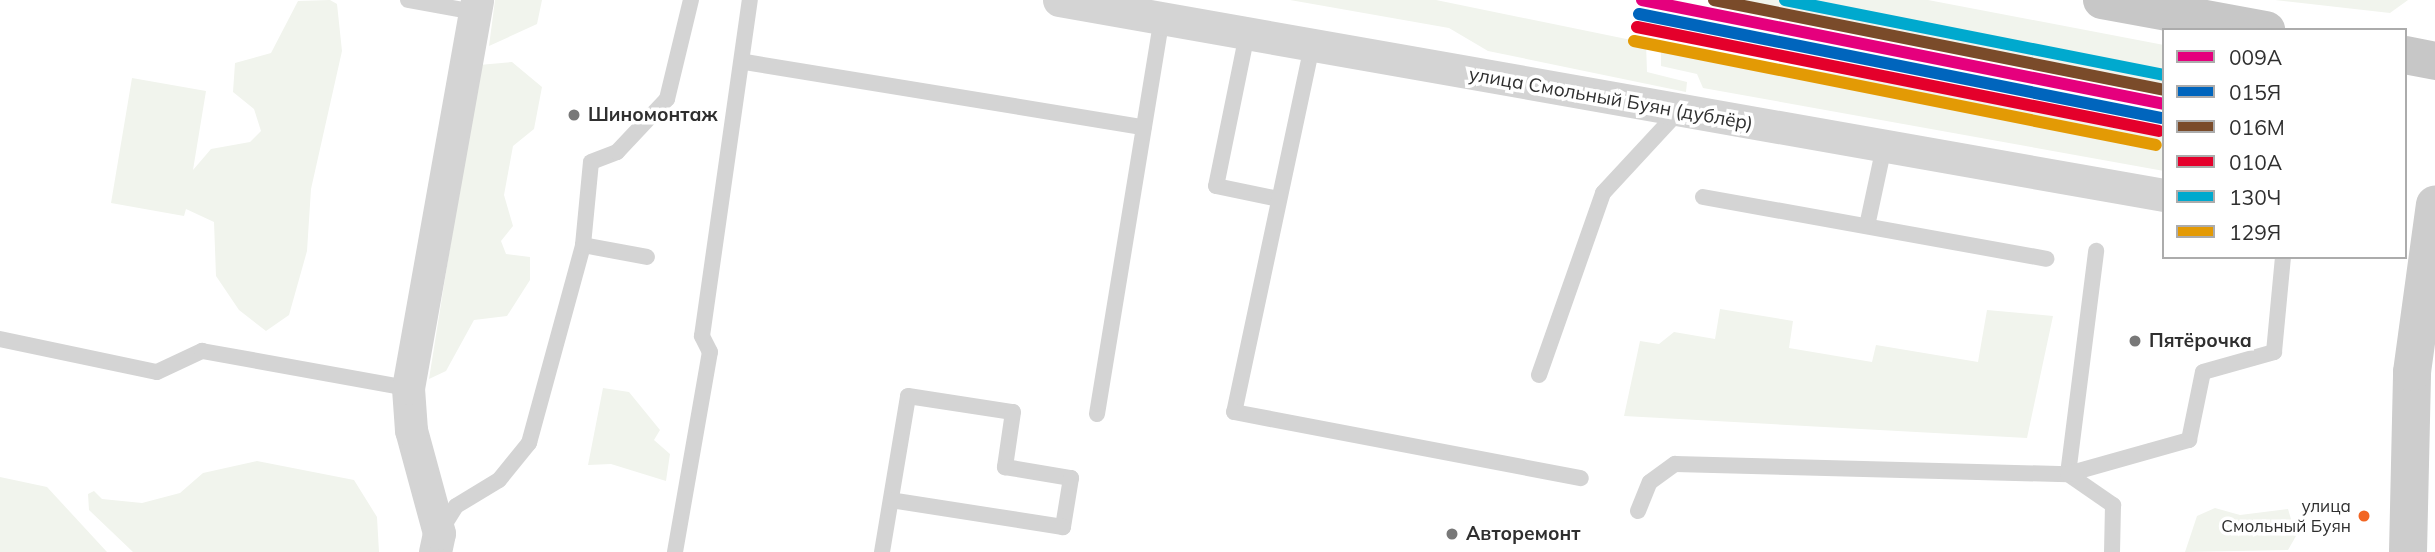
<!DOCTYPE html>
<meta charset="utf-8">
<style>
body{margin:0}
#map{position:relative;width:2435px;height:552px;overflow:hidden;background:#fff;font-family:Mulish,sans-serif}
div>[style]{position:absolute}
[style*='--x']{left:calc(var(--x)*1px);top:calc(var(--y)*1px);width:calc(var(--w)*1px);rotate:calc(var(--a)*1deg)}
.green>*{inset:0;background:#f1f4ed}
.lane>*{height:16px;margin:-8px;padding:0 8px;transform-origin:8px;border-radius:8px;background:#d4d4d4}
.street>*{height:33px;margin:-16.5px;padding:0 16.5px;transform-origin:16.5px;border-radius:16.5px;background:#d4d4d4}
.secondary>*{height:38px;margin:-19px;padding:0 19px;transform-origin:19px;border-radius:19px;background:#cdcdcd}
.primary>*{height:38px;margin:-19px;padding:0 19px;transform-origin:19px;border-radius:19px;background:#c7c7c7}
.rail-1>*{height:12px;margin:-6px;padding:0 6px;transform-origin:6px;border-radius:6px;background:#e5007d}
.rail-2>*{height:12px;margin:-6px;padding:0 6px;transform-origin:6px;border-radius:6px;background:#0065bd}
.rail-3>*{height:12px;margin:-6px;padding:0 6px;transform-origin:6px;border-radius:6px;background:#7a4b2a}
.rail-4>*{height:12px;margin:-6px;padding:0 6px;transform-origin:6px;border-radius:6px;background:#e4002b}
.rail-5>*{height:12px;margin:-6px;padding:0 6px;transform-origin:6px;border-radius:6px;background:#00a9ce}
.rail-6>*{height:12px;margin:-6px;padding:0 6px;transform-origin:6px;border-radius:6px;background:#e39a05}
.dots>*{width:19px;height:19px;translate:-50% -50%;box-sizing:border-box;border:4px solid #fff;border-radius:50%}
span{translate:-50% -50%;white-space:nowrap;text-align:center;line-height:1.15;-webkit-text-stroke:7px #fff;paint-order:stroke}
.bus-label{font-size:17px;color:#2f2f2f}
.right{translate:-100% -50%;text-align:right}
.street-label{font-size:19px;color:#2f2f2f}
.poi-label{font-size:19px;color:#2f2f2f;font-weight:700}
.left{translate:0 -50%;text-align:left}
.legend{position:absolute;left:2162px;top:28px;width:245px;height:231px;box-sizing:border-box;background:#fff;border:2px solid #acacac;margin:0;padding:9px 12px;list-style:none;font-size:21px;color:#2f2f2f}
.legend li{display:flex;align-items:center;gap:14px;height:35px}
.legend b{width:35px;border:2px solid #acacac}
</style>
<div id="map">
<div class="green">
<div style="clip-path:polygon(330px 0,337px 4px,342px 51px,311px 189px,307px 251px,289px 315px,266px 331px,239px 310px,216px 276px,214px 222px,186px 209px,184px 216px,111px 203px,132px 78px,206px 91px,193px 170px,211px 149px,250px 142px,261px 131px,254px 109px,233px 92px,235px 63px,271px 53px,298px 1px)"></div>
<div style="clip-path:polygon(495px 0,542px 0,537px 24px,489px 46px)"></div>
<div style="clip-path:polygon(1290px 0,1436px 0,1646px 43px,1647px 72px,1687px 82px,1686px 92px,1488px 51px,1449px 28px)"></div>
<div style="clip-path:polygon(1715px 0,1928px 0,2164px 45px,2164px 84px)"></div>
<div style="clip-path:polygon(2275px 0,2408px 0,2390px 13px)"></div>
<div style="clip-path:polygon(1661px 45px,2164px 128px,2164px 171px,1703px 88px,1697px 74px,1661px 66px)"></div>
<div style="clip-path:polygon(512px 62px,542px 87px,534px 129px,513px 146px,504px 195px,513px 226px,501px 241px,506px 254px,530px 257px,530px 280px,507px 316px,474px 320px,446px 371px,429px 379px,479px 65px)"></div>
<div style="clip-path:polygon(1720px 309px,1793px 321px,1789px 348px,1872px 362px,1876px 345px,1978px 362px,1987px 310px,2053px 316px,2027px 438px,1624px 416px,1640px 341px,1659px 344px,1674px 332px,1715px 339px)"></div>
<div style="clip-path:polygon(603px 388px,629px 392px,660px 430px,654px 440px,670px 454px,666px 481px,611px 464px,588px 465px)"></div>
<div style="clip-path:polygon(257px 461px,354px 480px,377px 517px,379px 552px,133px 552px,89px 510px,88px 494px,94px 491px,102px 499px,142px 503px,180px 493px,203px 473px)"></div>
<div style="clip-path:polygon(0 477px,47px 487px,107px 552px,0 552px)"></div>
<div style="clip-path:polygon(2215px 508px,2240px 515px,2288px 509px,2296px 536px,2288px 550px,2185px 552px,2197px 516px)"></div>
</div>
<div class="lane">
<div style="--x:408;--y:0;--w:67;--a:10.3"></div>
<div style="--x:1247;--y:34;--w:155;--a:101.5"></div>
<div style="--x:1216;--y:186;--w:63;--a:11.8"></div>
<div style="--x:1312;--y:46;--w:374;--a:102"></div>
<div style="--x:1234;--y:412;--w:353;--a:10.8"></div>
<div style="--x:745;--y:62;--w:404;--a:9.3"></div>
<div style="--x:1703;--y:197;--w:349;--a:10.2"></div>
<div style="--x:1867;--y:226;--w:81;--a:-77.9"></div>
<div style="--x:583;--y:245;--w:65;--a:10.6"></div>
<div style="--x:0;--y:339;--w:160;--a:11.9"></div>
<div style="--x:157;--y:372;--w:50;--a:-25"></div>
<div style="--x:202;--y:351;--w:209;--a:10.2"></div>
<div style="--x:1539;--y:375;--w:193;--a:-70.6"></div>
<div style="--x:1603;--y:193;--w:112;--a:-47.2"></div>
<div style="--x:1097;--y:414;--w:400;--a:-80.7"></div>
<div style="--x:2068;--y:474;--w:225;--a:-82.8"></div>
<div style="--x:2068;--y:474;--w:55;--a:34.6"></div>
<div style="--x:2113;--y:505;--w:47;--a:91.2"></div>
<div style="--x:1638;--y:511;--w:31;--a:-68"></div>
<div style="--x:1650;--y:482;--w:31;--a:-36"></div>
<div style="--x:1675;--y:464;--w:393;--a:1.5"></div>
<div style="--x:2068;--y:474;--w:126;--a:-15.7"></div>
<div style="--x:2189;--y:440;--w:69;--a:-78.4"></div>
<div style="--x:2203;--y:372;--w:74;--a:-15.7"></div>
<div style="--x:2274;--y:352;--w:95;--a:-84.6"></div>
<div style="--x:441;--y:530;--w:28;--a:-58"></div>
<div style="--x:456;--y:506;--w:50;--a:-31.2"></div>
<div style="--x:499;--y:480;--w:48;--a:-51"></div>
<div style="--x:529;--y:443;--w:205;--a:-74.7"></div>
<div style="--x:583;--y:245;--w:83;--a:-84.5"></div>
<div style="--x:591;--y:162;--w:28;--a:-21"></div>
<div style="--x:617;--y:152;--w:73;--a:-46.7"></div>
<div style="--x:667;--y:99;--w:102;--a:-76.4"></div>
<div style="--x:675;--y:552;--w:203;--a:-80.1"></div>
<div style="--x:710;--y:352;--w:18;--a:-117"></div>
<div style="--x:702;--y:336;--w:339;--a:-81.9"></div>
<div style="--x:882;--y:552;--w:158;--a:-80.5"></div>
<div style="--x:908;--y:396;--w:106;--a:8.7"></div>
<div style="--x:1013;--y:412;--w:56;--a:98.3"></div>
<div style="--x:1005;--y:467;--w:67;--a:9.5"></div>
<div style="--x:1071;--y:478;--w:50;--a:99.3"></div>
<div style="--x:1063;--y:527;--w:174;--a:-171.1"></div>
</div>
<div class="street">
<div style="--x:1059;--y:0;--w:1122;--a:10.01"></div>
<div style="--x:435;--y:552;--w:19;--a:-78"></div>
<div style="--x:439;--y:533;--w:107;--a:-105.2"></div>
<div style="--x:411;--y:430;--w:42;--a:-94.1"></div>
<div style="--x:408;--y:388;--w:394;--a:-79.9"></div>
</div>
<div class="secondary">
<div style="--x:2408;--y:552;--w:180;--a:-88.7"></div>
<div style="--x:2412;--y:372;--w:169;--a:-82.2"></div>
</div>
<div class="primary">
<div style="--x:2102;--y:0;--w:167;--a:10.4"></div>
<div style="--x:2405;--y:55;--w:31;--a:11"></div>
</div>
<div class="rail-1">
<div style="--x:1642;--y:0;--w:532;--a:11.27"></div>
</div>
<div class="rail-2">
<div style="--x:1639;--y:14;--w:532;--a:11.27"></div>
</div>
<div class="rail-3">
<div style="--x:1714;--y:0;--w:459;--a:11.3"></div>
</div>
<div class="rail-4">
<div style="--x:1637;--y:27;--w:532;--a:11.27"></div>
</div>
<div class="rail-5">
<div style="--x:1785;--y:0;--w:386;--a:11.2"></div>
</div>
<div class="rail-6">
<div style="--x:1634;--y:41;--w:532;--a:11.27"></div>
</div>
<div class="dots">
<div style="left:574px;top:115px;background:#787878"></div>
<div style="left:2135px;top:341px;background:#787878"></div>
<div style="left:2364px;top:516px;background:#f26522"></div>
<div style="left:1452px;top:534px;background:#787878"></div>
</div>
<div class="bus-label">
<span class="right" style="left:2351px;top:516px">улица<br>Смольный Буян</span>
</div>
<div class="street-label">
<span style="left:1611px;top:99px;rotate:10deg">улица Смольный Буян (дублёр)</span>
</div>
<div class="poi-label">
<span class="left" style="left:588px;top:115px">Шиномонтаж</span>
<span class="left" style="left:2149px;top:341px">Пятёрочка</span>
<span class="left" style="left:1466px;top:534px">Авторемонт</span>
</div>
<ul class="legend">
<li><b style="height:9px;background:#e5007d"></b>009А</li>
<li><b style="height:9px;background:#0065bd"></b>015Я</li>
<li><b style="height:9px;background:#7a4b2a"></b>016М</li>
<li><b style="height:9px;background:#e4002b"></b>010А</li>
<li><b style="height:9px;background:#00a9ce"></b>130Ч</li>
<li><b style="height:9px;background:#e39a05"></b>129Я</li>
</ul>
</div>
